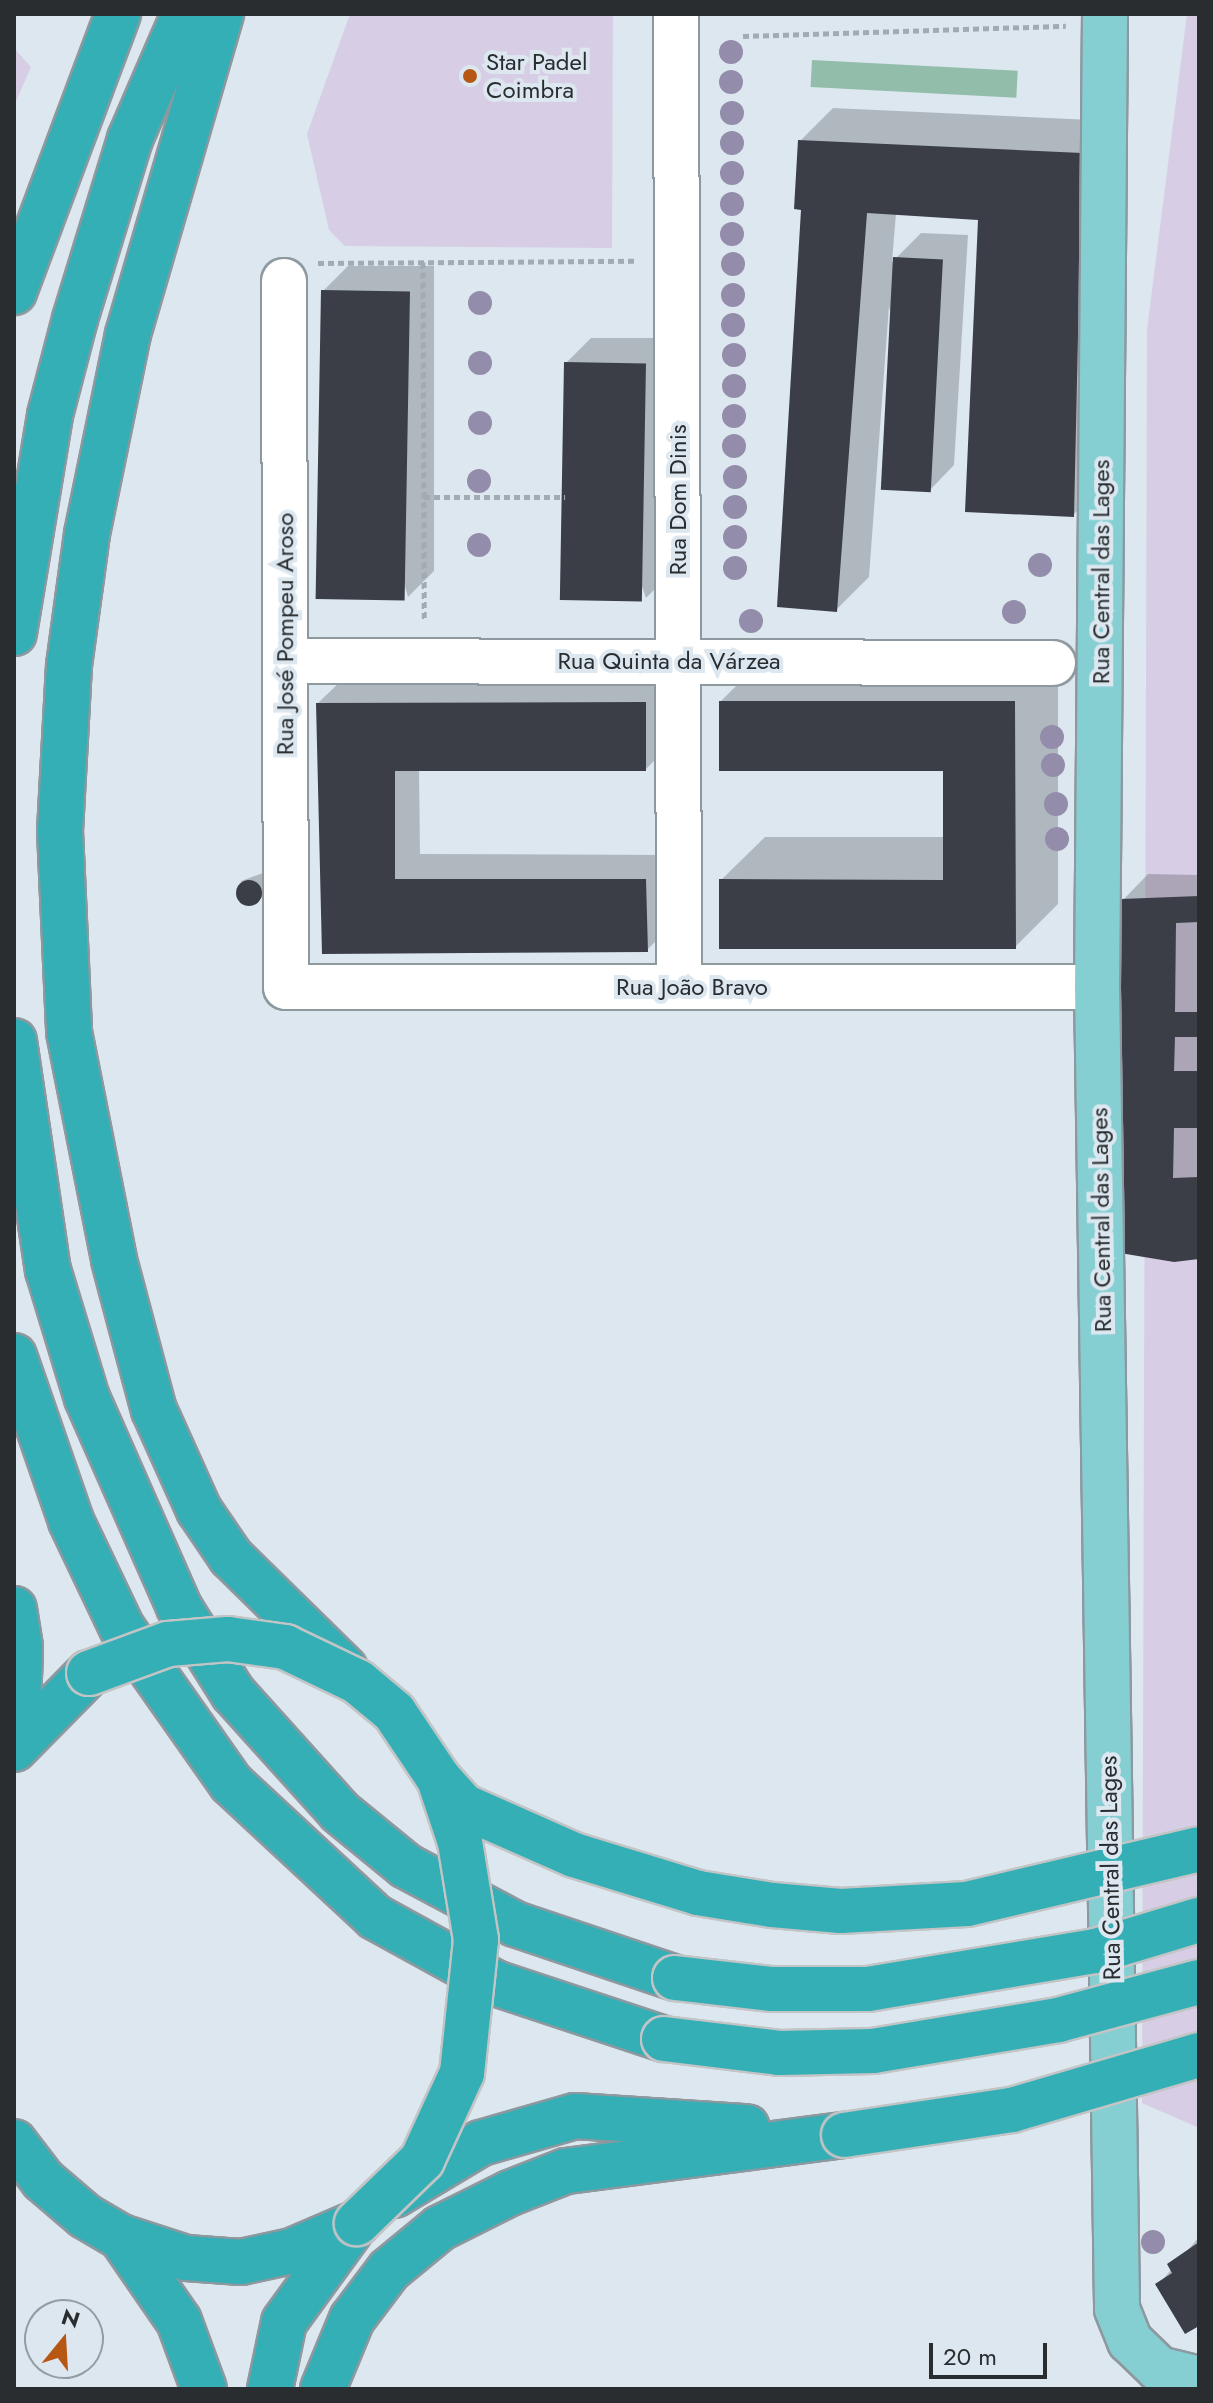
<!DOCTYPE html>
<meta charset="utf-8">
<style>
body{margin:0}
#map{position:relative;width:1213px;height:2403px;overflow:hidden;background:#dce7ef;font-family:Jost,sans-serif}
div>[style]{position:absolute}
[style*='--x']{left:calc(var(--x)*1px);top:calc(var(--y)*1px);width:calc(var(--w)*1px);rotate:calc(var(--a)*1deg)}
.green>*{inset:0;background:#d7cee5}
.water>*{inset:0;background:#92bdaa;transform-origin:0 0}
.shadow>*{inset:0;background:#0003}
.building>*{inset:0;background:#3b3e47;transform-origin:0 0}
.round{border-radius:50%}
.path>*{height:5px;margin-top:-2.5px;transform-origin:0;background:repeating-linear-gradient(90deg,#a3abb2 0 6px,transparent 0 10px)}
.roads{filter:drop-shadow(2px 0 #8d989f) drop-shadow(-2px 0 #8d989f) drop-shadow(0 2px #8d989f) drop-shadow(0 -2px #8d989f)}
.minor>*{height:44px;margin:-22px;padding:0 22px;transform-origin:22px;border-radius:22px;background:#fff}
.major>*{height:44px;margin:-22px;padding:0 22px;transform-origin:22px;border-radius:22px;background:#85cfd3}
.highway>*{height:44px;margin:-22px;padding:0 22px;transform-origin:22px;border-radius:22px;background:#34afb6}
.bridges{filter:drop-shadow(2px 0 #c3c4c5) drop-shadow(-2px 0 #c3c4c5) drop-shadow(0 2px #c3c4c5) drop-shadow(0 -2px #c3c4c5)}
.highway-bridge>*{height:44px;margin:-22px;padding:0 22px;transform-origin:22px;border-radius:22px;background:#34afb6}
.trees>*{width:24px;height:24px;margin:-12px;border-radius:50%;background:#938caa}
.dots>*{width:22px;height:22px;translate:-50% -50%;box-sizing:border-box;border:4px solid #dce7ef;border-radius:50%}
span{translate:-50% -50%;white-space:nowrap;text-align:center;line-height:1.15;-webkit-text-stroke:8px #dce7ef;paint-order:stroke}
.poi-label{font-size:24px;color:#292d30}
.left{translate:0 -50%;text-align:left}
.street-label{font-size:24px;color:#292d30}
.frame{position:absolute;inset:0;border:16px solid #292d30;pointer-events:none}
.north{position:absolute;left:24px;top:2299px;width:80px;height:80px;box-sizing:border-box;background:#dce7ef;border:2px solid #949da3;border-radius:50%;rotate:18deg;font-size:22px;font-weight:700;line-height:32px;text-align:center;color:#292d30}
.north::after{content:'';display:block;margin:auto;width:28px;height:36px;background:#b75714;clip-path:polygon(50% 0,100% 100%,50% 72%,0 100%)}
.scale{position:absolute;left:929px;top:2343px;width:118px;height:36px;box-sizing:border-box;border:4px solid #292d30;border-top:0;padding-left:10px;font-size:24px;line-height:28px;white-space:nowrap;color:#292d30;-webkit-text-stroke:6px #dce7ef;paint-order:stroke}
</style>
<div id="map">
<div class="green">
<div style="clip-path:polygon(350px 14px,613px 14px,612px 248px,345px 246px,329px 230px,307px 134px)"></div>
<div style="clip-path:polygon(1187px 14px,1199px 14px,1199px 2128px,1142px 2103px,1147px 330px)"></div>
<div style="clip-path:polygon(14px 48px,31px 67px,14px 106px)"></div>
</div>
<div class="water">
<div style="left:812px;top:60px;width:206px;height:27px;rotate:3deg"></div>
</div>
<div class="shadow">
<div style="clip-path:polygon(833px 108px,1114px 121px,1106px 482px,1073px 515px,981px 218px,896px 213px,892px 262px,921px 233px,968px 235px,954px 465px,929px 491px,889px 306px,869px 577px,836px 610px,800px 141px)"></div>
<div style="clip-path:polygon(348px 266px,434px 266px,434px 571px,408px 597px,323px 291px)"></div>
<div style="clip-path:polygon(591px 338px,670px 338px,671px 573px,646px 598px,566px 363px)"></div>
<div style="clip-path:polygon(764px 658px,1058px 658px,1058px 904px,1015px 947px,721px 880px,765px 837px,945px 837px,945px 769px,721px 701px)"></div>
<div style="clip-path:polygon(344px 678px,670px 678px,671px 744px,646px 769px,419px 769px,420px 854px,671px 855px,672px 925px,647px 950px,324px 952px,318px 703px)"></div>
<div style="clip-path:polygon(266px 872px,267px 896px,242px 904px,241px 881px)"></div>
<div style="clip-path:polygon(1148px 874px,1199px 875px,1199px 1257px,1174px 1254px,1123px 900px)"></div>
<div style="clip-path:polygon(1199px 2237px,1199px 2323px,1158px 2285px)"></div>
</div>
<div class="building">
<div style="clip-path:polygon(798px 140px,1082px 153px,1074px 517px,965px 512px,978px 220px,867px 213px,837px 612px,777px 607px,801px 210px,794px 209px)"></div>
<div style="left:893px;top:257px;width:50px;height:233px;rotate:3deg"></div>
<div style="left:321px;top:290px;width:89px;height:309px;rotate:1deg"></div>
<div style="left:564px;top:362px;width:82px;height:238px;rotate:1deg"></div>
<div style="clip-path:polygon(719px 701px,1015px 701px,1016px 949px,719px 949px,719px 879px,943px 880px,943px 771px,719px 771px)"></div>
<div style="clip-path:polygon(646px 702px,646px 771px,395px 771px,395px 879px,646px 879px,648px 952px,322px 954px,316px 703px)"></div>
<div class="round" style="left:236px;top:880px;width:26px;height:26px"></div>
<div style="clip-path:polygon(1199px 896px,1199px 922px,1176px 923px,1175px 1012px,1199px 1012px,1199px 1037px,1175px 1037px,1174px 1071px,1199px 1071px,1199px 1128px,1174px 1128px,1173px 1178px,1199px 1177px,1199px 1259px,1174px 1262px,1120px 1253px,1121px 899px)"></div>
<div style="clip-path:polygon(1199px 2242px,1199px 2326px,1185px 2334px,1155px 2284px,1172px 2273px,1167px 2264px)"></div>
</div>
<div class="path">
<div style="--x:743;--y:36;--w:323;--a:-1.8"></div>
<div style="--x:423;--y:262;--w:358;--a:89.8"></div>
<div style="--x:318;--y:263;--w:318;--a:-0.4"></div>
<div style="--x:424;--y:497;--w:141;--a:0"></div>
</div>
<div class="roads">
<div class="minor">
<div style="--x:676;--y:14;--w:973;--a:89.82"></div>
<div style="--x:284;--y:281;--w:706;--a:89.84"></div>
<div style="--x:286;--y:987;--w:811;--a:0"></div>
<div style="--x:285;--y:661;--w:768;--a:0.15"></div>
</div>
<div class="major">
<div style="--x:1105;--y:14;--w:973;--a:90.47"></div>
<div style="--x:1097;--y:987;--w:1322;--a:89.13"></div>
<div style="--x:1117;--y:2309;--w:35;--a:68"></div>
<div style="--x:1130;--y:2341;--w:40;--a:44"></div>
<div style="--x:1159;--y:2369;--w:41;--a:14"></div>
</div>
<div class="highway">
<div style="--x:221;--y:14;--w:333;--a:106.2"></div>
<div style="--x:128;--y:334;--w:204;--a:101.6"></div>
<div style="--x:87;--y:534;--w:132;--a:97.8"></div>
<div style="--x:69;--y:665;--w:166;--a:93.1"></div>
<div style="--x:60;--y:831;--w:201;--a:87.4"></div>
<div style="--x:69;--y:1032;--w:232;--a:78.8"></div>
<div style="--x:114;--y:1260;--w:155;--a:75.1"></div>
<div style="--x:154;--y:1410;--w:110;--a:65.8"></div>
<div style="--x:199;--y:1510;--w:57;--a:55.8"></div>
<div style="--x:231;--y:1557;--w:160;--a:44.5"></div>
<div style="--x:14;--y:292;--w:297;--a:-69.5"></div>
<div style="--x:14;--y:633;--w:221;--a:-80.6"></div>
<div style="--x:50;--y:415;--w:99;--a:-75.4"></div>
<div style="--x:75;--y:319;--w:188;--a:-73"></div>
<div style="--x:130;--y:139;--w:136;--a:-66.6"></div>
<div style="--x:14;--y:1041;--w:232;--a:81.6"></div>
<div style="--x:48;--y:1270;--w:134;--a:73.1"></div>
<div style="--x:87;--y:1398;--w:228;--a:66.2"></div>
<div style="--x:179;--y:1607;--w:102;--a:57.9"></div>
<div style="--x:233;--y:1693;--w:160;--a:48"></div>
<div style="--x:340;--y:1812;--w:85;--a:39.3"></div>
<div style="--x:406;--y:1866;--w:123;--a:28"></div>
<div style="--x:515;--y:1924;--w:169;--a:18.6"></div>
<div style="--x:14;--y:1356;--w:175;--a:70.9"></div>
<div style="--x:71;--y:1521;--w:119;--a:64.5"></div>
<div style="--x:122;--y:1628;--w:189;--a:54.9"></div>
<div style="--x:231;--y:1783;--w:197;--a:42.9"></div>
<div style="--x:375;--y:1917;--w:137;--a:28.8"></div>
<div style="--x:495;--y:1983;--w:178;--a:18.3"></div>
<div style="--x:14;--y:1609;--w:38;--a:81"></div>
<div style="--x:20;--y:1647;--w:96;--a:91.8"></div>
<div style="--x:14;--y:1749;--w:107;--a:-45.4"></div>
<div style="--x:14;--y:2142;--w:48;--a:52.7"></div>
<div style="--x:43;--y:2180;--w:55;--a:40.6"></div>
<div style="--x:85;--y:2216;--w:42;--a:30.3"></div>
<div style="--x:121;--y:2237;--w:68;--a:17.9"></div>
<div style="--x:186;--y:2258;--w:55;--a:4.2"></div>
<div style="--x:241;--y:2262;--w:52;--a:-12.2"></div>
<div style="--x:292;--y:2251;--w:71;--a:-23.3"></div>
<div style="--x:394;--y:2195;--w:101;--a:-30.9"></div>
<div style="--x:481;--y:2143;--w:98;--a:-16"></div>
<div style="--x:575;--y:2116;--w:172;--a:3.7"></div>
<div style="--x:121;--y:2237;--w:102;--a:55.4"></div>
<div style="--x:179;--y:2321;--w:72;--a:69.8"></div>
<div style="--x:270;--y:2389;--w:68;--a:-78.2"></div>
<div style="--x:284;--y:2322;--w:112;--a:-54"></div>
<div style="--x:323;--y:2389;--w:76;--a:-67.5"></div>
<div style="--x:352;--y:2319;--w:61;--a:-52.9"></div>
<div style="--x:389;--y:2270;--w:66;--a:-39.5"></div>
<div style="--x:440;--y:2228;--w:78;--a:-26.6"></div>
<div style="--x:510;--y:2193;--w:60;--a:-21.4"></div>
<div style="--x:566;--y:2171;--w:280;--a:-7.4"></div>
</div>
</div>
<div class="bridges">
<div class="highway-bridge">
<div style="--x:89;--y:1673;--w:84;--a:-20.2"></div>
<div style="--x:168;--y:1644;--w:60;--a:-4.8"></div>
<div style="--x:228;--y:1639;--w:58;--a:8"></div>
<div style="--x:285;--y:1647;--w:81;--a:25.6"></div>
<div style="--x:358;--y:1682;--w:47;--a:39.8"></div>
<div style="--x:394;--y:1712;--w:81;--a:56.1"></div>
<div style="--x:439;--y:1779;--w:66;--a:71.6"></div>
<div style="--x:460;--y:1842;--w:99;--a:80.7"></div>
<div style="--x:476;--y:1940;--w:134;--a:96"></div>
<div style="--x:462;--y:2073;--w:96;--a:114.7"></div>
<div style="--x:422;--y:2160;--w:91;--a:135.9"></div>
<div style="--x:439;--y:1779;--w:36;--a:48"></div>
<div style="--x:463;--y:1806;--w:121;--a:23.8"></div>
<div style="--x:574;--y:1855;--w:130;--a:17"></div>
<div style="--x:698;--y:1893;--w:75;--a:9.2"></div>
<div style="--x:772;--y:1905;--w:69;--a:5"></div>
<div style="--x:841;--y:1911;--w:126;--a:-3.2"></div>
<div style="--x:967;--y:1904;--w:238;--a:-13.3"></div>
<div style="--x:675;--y:1978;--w:98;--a:6.5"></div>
<div style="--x:772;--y:1989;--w:96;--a:0"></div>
<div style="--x:868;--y:1989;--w:231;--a:-9.5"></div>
<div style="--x:1096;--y:1951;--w:108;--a:-16.8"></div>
<div style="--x:664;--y:2039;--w:116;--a:6.9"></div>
<div style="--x:779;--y:2053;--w:94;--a:-1.2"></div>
<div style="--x:873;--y:2051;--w:188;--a:-9.5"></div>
<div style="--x:1058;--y:2020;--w:146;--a:-15.1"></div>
<div style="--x:844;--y:2135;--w:170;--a:-8.5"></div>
<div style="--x:1012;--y:2110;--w:195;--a:-16.4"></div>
</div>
</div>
<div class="trees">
<div style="left:731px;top:52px"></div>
<div style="left:731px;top:82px"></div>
<div style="left:732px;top:113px"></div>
<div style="left:732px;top:143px"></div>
<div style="left:732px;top:173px"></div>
<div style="left:732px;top:204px"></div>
<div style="left:732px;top:234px"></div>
<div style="left:733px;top:264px"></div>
<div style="left:733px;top:295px"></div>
<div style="left:480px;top:303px"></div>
<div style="left:733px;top:325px"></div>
<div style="left:734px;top:355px"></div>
<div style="left:480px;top:363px"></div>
<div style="left:734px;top:386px"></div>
<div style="left:734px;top:416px"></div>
<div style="left:480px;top:423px"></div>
<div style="left:734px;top:446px"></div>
<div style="left:735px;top:477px"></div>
<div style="left:479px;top:481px"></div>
<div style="left:735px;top:507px"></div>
<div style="left:735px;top:537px"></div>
<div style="left:479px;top:545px"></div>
<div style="left:1040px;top:565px"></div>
<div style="left:735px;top:568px"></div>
<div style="left:1014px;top:612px"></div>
<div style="left:751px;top:621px"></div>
<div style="left:1052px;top:737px"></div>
<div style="left:1053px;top:765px"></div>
<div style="left:1056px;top:804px"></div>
<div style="left:1057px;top:839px"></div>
<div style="left:1153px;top:2242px"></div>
</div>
<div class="dots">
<div style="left:470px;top:76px;background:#b75714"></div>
</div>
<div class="poi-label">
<span class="left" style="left:486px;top:76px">Star Padel<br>Coimbra</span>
</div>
<div class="street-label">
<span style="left:678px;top:500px;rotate:-90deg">Rua Dom Dinis</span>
<span style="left:1101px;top:572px;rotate:-90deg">Rua Central das Lages</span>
<span style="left:285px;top:634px;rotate:-90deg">Rua José Pompeu Aroso</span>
<span style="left:669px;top:661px">Rua Quinta da Várzea</span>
<span style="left:692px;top:987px">Rua João Bravo</span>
<span style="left:1101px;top:1220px;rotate:-91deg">Rua Central das Lages</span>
<span style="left:1110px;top:1868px;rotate:-91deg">Rua Central das Lages</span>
</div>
<div class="frame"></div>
<div class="north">N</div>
<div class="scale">20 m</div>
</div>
